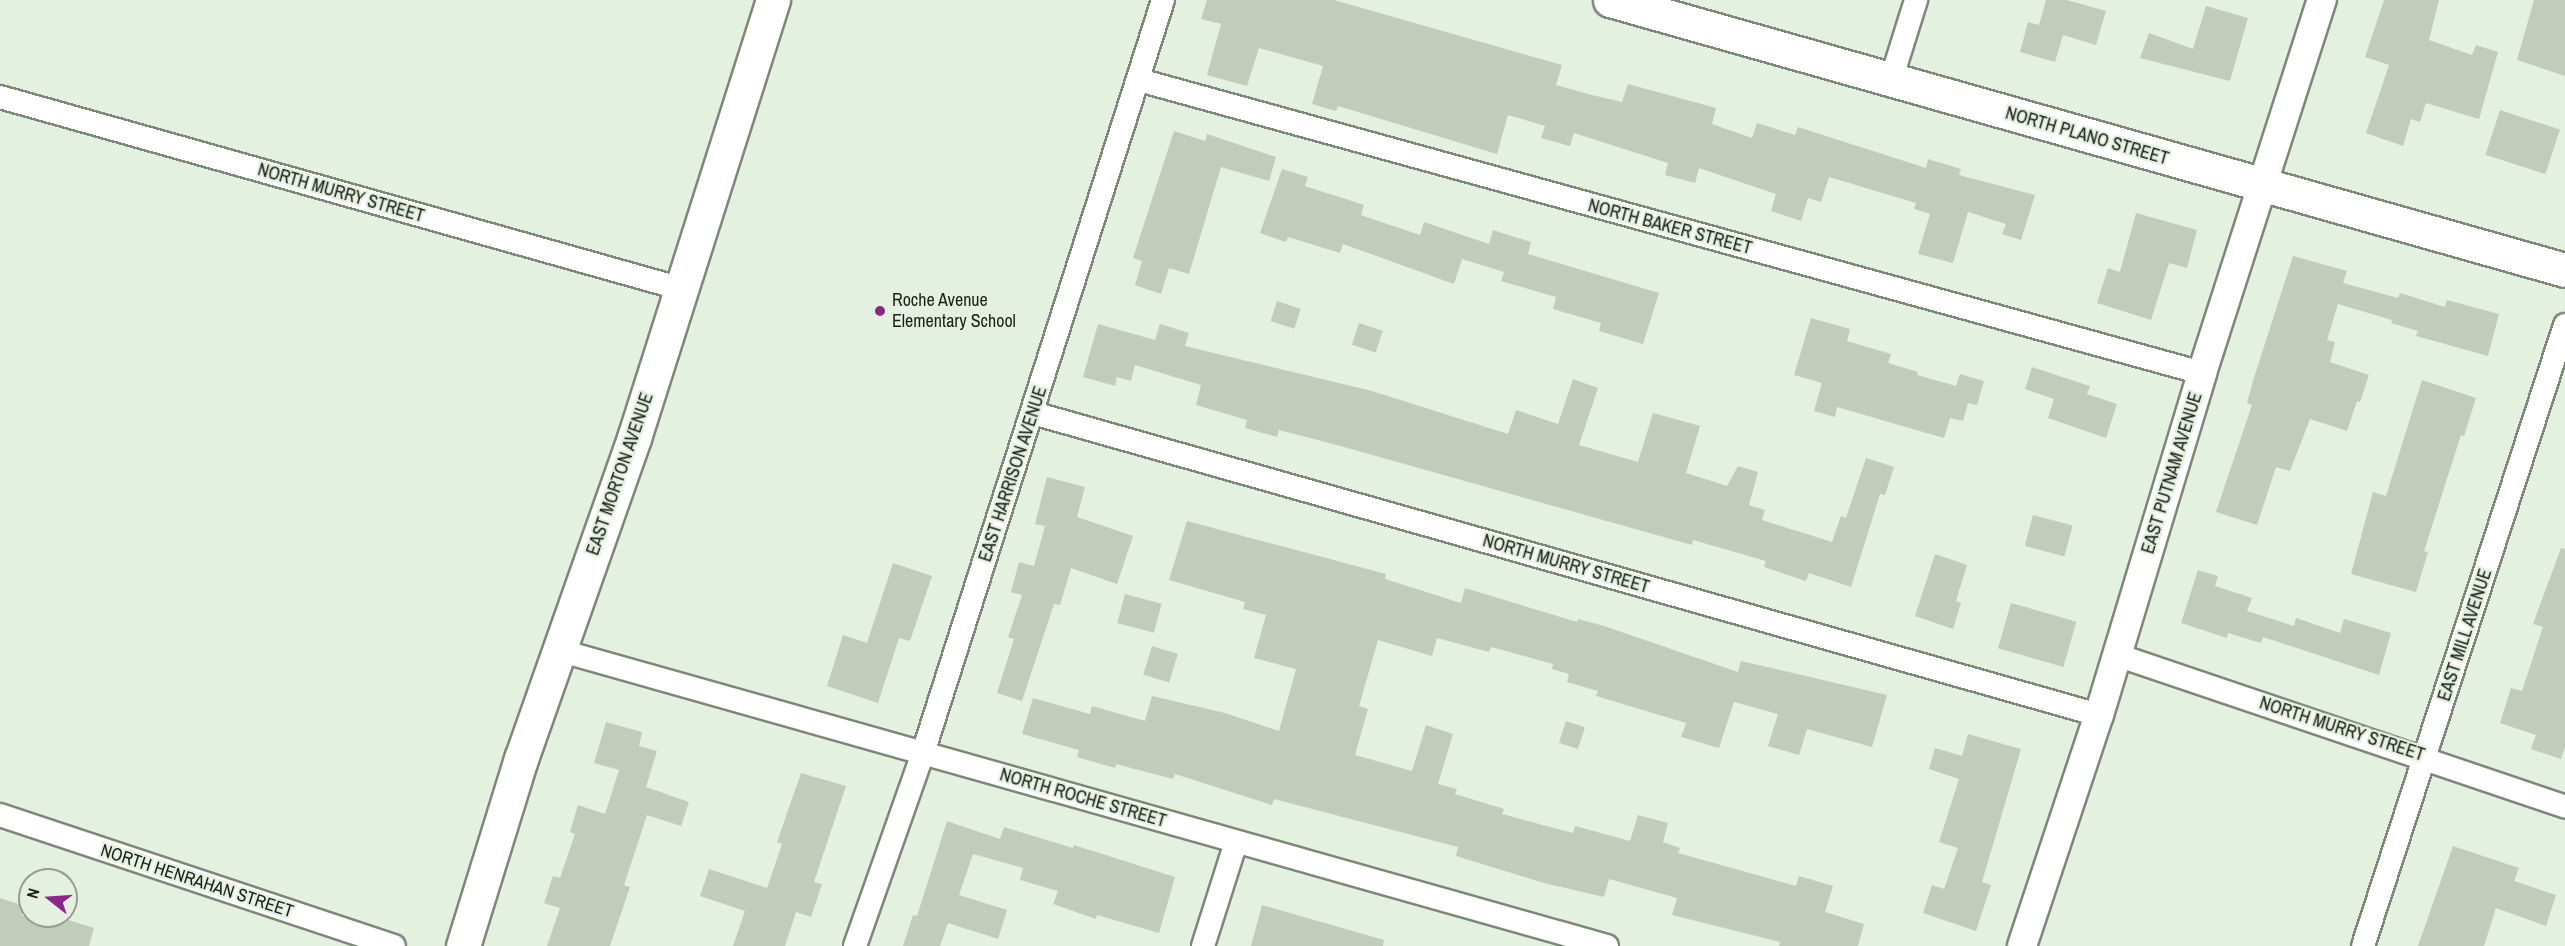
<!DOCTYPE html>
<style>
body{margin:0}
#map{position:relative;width:2565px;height:946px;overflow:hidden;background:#e5f1e0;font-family:"Archivo Narrow",sans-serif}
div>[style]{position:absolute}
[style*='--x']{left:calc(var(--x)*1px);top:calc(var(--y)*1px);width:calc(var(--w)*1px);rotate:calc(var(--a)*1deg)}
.building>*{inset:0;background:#c1ccbb;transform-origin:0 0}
.roads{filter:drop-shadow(2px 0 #7d8878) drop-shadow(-2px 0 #7d8878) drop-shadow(0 2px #7d8878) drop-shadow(0 -2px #7d8878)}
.minor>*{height:22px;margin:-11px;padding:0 11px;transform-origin:11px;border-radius:11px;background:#fff}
.tertiary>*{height:28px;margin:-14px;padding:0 14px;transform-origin:14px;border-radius:14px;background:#fff}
.secondary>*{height:33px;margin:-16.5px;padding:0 16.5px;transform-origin:16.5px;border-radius:16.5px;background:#fff}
.dots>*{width:16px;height:16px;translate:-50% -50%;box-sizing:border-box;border:3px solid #e5f1e0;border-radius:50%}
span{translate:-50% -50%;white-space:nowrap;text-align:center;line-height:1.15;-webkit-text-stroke:4.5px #e5f1e0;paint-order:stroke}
.street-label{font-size:18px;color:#1b1f19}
.poi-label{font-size:18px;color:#1b1f19}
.left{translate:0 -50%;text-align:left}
.north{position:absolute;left:18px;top:868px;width:60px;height:60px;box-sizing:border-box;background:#e5f1e0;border:2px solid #949d90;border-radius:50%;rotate:287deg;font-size:16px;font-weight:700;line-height:24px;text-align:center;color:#1b1f19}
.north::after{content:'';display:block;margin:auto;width:21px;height:27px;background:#8e2589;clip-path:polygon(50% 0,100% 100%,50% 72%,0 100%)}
</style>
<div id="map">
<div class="building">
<div style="clip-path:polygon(1207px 0,1334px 0,1562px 65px,1556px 85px,1592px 95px,1622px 102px,1628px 84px,1716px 108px,1712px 124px,1752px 138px,1757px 123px,1795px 135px,1798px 127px,1926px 168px,1928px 159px,1961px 169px,1959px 175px,2035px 195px,2021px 240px,2002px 234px,2006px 224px,1968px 212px,1953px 263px,1918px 254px,1930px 214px,1914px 209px,1916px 203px,1829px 177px,1821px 202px,1808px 198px,1801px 221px,1771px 211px,1776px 194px,1699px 168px,1695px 183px,1665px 175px,1668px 163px,1574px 133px,1570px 146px,1541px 138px,1545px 126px,1508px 115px,1497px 154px,1338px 106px,1336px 111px,1312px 104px,1323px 66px,1259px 48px,1247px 86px,1207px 75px,1221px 24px,1201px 19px)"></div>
<div style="clip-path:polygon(2046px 0,2067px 0,2106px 11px,2096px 45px,2063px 35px,2055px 62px,2020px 52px,2028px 22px,2039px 25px)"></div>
<div style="clip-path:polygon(2384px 0,2439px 0,2429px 40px,2472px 55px,2476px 45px,2498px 52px,2479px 119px,2426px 103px,2420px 122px,2411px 119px,2403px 146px,2366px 133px,2389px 65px,2365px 57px)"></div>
<div style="clip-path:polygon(2534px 0,2565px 0,2565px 76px,2517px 60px)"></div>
<div style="clip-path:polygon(2206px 6px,2248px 18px,2230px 81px,2140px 58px,2149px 33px,2193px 49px)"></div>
<div style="left:2500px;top:110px;width:63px;height:47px;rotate:18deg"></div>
<div style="clip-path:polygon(1174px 131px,1205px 141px,1207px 134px,1276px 157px,1269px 181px,1221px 167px,1189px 274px,1169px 268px,1161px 294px,1135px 285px,1142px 261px,1133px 258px)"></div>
<div style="clip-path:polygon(1282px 169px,1308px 177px,1305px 186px,1364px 205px,1361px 215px,1420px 235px,1424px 222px,1489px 244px,1493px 230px,1531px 242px,1528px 254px,1659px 293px,1643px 344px,1599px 331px,1601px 323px,1553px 309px,1556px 297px,1501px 281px,1504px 272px,1462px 259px,1454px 284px,1343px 244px,1340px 253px,1288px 237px,1286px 242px,1260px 233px)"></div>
<div style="clip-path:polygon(2136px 213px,2197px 230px,2187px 268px,2169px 263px,2151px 320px,2097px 303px,2108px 268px,2120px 272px)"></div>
<div style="clip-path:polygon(2293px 256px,2347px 271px,2343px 283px,2398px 298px,2400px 293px,2445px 307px,2447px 300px,2499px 314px,2488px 356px,2416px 336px,2418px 331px,2391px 323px,2392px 320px,2338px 304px,2327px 340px,2335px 342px,2330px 362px,2369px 375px,2360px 402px,2357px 401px,2347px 431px,2310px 419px,2290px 471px,2276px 467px,2257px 525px,2216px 512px,2252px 405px,2247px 403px,2253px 381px)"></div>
<div style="left:1277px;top:301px;width:25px;height:21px;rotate:18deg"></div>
<div style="clip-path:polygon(1811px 318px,1850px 329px,1847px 341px,1891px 354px,1888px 363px,1918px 372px,1917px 375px,1956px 386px,1960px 374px,1984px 381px,1977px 405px,1968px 403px,1963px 421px,1950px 418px,1944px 438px,1837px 407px,1835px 417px,1814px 411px,1822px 383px,1794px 375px)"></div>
<div style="left:1359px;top:323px;width:25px;height:23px;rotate:18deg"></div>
<div style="clip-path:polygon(1098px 324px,1155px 340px,1160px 324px,1189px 333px,1185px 346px,1372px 391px,1508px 434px,1516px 410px,1558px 424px,1573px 379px,1598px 388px,1579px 445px,1638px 462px,1653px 413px,1700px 426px,1686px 473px,1727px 486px,1738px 466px,1758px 472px,1749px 505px,1765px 510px,1762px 520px,1832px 542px,1841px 516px,1846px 518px,1866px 458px,1894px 467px,1885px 495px,1880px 494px,1851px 587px,1809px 573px,1806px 581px,1764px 567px,1766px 561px,1693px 540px,1692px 545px,1337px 445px,1279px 430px,1277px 437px,1245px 428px,1247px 420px,1196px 405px,1201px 385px,1135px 365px,1131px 381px,1117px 377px,1115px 386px,1083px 377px)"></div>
<div style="clip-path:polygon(2032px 367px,2090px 386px,2087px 394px,2117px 404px,2106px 438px,2048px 418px,2054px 399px,2025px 389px)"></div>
<div style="clip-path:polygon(2422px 380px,2476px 398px,2464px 436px,2461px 435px,2424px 551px,2428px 552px,2416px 592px,2351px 574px,2373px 492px,2386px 496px)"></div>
<div style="clip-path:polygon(1047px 477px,1085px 487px,1077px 517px,1133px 536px,1117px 584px,1071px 568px,1060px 605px,1054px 604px,1022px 701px,997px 693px,1014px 639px,1008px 637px,1022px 595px,1011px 592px,1019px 562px,1034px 566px,1045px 526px,1035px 524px)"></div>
<div style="left:2033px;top:515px;width:41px;height:32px;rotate:15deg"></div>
<div style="clip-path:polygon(1187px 521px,1386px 574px,1385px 579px,1461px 603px,1465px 588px,1577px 622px,1578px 619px,1604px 626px,1738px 672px,1741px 661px,1887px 695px,1872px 747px,1807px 729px,1799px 755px,1768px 746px,1778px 714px,1734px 702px,1719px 748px,1681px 737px,1686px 723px,1596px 696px,1598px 691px,1567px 682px,1569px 674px,1552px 669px,1553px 664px,1491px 647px,1489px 652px,1437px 638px,1432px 656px,1378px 640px,1359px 706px,1368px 709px,1355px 755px,1412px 771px,1426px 725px,1453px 734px,1438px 784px,1457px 789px,1455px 794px,1504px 809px,1502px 814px,1573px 833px,1575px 826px,1630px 841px,1638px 815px,1668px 823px,1663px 842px,1680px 848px,1678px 853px,1796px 886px,1799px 876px,1833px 886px,1825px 912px,1864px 924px,1858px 946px,1779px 946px,1780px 942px,1672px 915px,1677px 898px,1609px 879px,1604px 897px,1544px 883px,1456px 856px,1458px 847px,1274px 799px,1272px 805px,1175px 774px,1173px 779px,1116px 764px,1115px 768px,1077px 757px,1079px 750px,1022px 734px,1033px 698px,1090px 714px,1092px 706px,1145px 721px,1152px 696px,1225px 713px,1279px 731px,1296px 669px,1254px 658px,1266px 615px,1243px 609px,1245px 602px,1169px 580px)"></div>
<div style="clip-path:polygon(2561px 548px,2565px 549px,2565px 747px,2561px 759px,2531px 749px,2536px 735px,2500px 723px,2511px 688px,2522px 691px,2543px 627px,2533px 624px)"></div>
<div style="clip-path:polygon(1935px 554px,1967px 565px,1956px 601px,1961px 603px,1953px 629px,1915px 616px)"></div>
<div style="clip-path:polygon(893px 563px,932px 576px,910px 641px,899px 638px,878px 703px,827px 686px,843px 635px,867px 643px)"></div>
<div style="clip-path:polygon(2198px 570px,2218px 576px,2215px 586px,2252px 598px,2247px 611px,2294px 626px,2296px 618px,2340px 633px,2344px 619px,2391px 633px,2379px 675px,2263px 637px,2261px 643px,2228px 633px,2227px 638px,2181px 623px)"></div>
<div style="left:1125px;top:594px;width:38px;height:30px;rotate:15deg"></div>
<div style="left:2011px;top:603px;width:68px;height:47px;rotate:16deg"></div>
<div style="left:1152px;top:646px;width:27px;height:30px;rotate:17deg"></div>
<div style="left:1566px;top:721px;width:20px;height:23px;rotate:18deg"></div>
<div style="clip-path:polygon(606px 722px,642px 732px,639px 746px,657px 751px,646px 787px,689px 802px,681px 826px,647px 815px,624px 885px,630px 887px,610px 946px,547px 946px,560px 908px,544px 903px,553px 876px,560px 878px,575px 834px,570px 832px,578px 805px,605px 814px,619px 770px,594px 763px)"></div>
<div style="clip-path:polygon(1968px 734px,2021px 749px,1982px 882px,1991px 885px,1976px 931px,1923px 913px,1932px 885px,1944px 889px,1958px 848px,1939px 842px,1959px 779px,1929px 769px,1935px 748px,1962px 756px)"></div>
<div style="clip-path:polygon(801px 773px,846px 786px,814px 882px,822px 884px,811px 917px,796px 912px,785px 946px,733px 946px,745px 911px,700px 896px,709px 869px,767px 888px,782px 844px,777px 842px)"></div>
<div style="clip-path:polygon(947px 821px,1000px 839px,1004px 827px,1073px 848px,1074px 845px,1175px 877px,1159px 933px,1097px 915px,1096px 919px,1053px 904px,1058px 891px,1020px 880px,1023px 868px,973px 854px,959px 895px,1007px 910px,998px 939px,948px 923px,940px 946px,903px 946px,913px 915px,917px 916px)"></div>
<div style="clip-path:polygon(2453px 846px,2519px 868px,2514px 881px,2556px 895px,2546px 926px,2496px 908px,2484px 946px,2418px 946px)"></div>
<div style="clip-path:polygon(0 898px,25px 906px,22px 916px,56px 916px,94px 928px,89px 946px,0 946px)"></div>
<div style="clip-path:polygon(1262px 905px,1384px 940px,1383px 946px,1251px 946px)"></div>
</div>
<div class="roads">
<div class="minor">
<div style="--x:1139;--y:80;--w:1103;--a:15.41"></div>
<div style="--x:1891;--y:80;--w:84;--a:-72.6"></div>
<div style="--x:0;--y:97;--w:709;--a:15.72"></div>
<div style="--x:1033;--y:413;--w:1108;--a:15.82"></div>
<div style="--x:558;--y:650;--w:1090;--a:15.76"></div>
<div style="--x:2117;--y:655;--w:473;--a:18.7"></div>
<div style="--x:0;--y:815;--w:415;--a:18.4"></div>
<div style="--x:855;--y:946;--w:205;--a:-70.6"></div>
<div style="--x:923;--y:753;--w:790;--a:-72.32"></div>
<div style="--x:1203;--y:946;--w:109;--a:-72.4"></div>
<div style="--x:2363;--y:946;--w:653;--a:-71.98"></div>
</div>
<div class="tertiary">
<div style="--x:2022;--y:946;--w:243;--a:-71.6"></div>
<div style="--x:2099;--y:715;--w:357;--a:-73.2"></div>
<div style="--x:2202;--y:373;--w:392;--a:-72.2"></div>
</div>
<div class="secondary">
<div style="--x:1610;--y:0;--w:992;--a:15.79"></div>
<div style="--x:463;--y:946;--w:196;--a:-72.8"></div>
<div style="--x:521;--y:759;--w:340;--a:-70.6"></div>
<div style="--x:634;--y:438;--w:460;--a:-72.4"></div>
</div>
</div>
<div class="dots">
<div style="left:880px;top:311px;background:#8e2589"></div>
</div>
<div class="street-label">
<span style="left:2087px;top:136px;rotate:16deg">NORTH PLANO STREET</span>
<span style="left:341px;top:193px;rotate:16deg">NORTH MURRY STREET</span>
<span style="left:1670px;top:227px;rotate:15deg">NORTH BAKER STREET</span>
<span style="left:2172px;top:473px;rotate:-73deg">EAST PUTNAM AVENUE</span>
<span style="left:620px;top:474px;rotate:-71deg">EAST MORTON AVENUE</span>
<span style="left:1013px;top:474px;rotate:-72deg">EAST HARRISON AVENUE</span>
<span style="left:1566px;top:564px;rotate:16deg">NORTH MURRY STREET</span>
<span style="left:2465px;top:635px;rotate:-72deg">EAST MILL AVENUE</span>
<span style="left:2342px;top:729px;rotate:18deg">NORTH MURRY STREET</span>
<span style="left:1083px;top:798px;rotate:16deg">NORTH ROCHE STREET</span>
<span style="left:197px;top:881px;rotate:18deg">NORTH HENRAHAN STREET</span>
</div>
<div class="poi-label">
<span class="left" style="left:892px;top:311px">Roche Avenue<br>Elementary School</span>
</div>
<div class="north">N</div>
</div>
